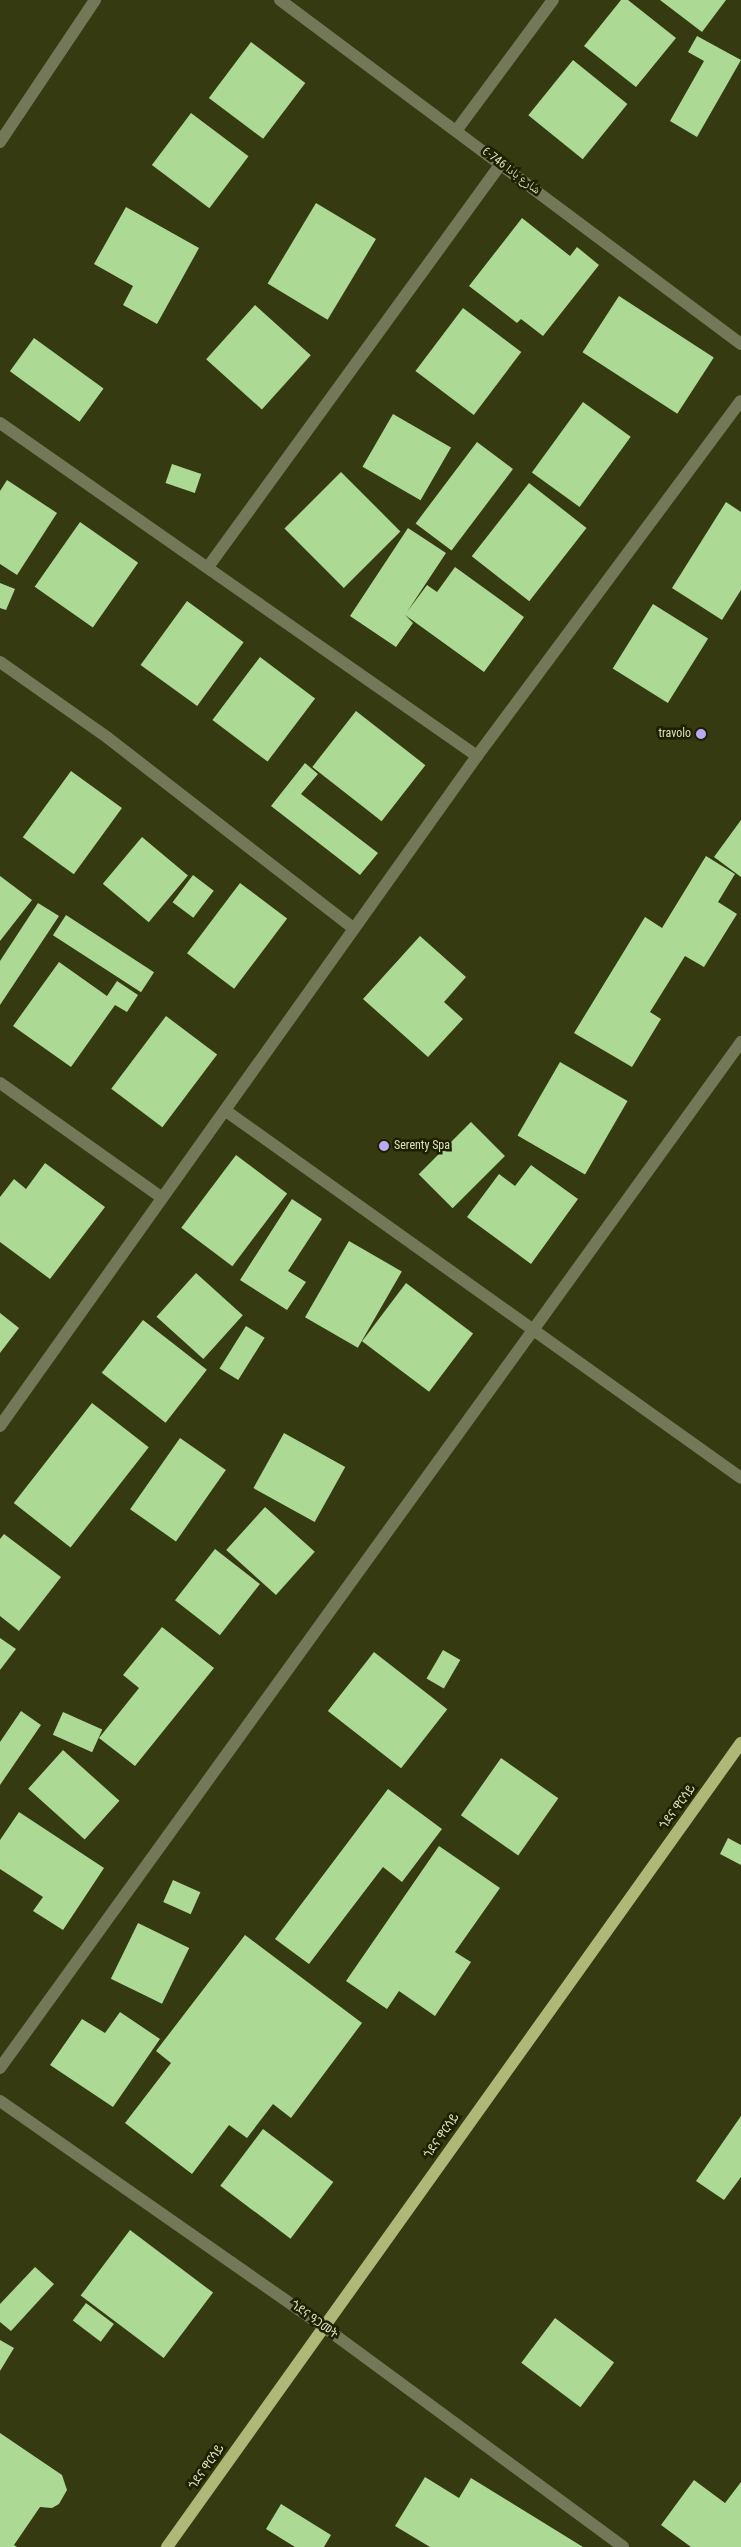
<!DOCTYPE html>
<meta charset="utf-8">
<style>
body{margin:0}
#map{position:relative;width:741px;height:2547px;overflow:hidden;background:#363a10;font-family:"Roboto Condensed","Noto Naskh Arabic","Noto Sans Ethiopic",sans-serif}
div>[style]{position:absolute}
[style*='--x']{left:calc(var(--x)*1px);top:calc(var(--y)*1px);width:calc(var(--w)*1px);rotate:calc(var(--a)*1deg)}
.building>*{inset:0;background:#acd994;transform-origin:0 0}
.minor>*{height:12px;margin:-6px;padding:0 6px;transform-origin:6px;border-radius:6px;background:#737859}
.major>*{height:12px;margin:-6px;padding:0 6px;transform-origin:6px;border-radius:6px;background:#afb877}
.dots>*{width:14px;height:14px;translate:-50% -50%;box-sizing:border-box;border:2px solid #1d2101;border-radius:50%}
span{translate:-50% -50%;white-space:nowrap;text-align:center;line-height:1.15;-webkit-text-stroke:5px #1d2101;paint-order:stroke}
.street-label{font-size:12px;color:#dae0ba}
.poi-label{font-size:12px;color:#dae0ba}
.right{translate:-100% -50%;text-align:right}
.left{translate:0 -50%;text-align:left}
</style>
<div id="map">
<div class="building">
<div style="clip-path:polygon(621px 0,628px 0,676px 38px,636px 87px,584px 46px)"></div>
<div style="clip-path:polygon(660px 0,726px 0,702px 32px)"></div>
<div style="clip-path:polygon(697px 36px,741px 60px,697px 137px,670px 121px,704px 61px,688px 52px)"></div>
<div style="left:251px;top:42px;width:68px;height:70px;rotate:37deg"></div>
<div style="left:573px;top:60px;width:70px;height:71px;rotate:39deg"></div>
<div style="left:191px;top:113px;width:72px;height:65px;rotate:37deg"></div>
<div style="left:316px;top:203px;width:70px;height:94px;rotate:31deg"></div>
<div style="clip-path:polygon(126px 207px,199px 248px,157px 324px,123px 305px,133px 286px,94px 264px)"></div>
<div style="clip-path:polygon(522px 218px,570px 256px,577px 247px,599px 265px,543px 336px,521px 319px,517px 323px,469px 286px)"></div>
<div style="left:619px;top:296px;width:113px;height:67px;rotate:33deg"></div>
<div style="left:255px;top:305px;width:75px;height:73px;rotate:42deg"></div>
<div style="left:463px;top:308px;width:73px;height:79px;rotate:37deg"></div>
<div style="left:34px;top:338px;width:86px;height:41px;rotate:36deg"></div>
<div style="left:583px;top:402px;width:59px;height:87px;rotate:36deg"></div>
<div style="left:393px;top:414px;width:67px;height:61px;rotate:30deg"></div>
<div style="left:477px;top:442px;width:45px;height:102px;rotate:37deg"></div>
<div style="left:172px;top:464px;width:31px;height:20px;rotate:19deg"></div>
<div style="left:341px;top:472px;width:84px;height:80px;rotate:45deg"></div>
<div style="clip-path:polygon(7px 480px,57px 513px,17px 575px,0 564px,0 491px)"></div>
<div style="left:529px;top:483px;width:73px;height:93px;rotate:38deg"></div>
<div style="clip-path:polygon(726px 502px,741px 512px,741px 590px,722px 620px,672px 588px)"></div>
<div style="left:80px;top:522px;width:71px;height:79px;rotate:35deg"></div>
<div style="clip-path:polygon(408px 528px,446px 553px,407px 612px,427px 585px,437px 592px,455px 567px,524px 617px,484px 672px,405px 615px,413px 623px,396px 647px,350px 616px)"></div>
<div style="clip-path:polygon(0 583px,15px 589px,6px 610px,0 608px)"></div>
<div style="left:187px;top:601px;width:70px;height:79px;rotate:36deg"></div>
<div style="left:653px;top:604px;width:65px;height:76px;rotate:32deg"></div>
<div style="left:260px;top:657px;width:69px;height:79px;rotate:37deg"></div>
<div style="left:356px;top:711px;width:88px;height:71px;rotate:38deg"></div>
<div style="clip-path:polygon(305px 763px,318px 774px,301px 794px,378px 853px,360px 875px,271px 806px)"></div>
<div style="left:71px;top:771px;width:63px;height:82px;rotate:36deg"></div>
<div style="clip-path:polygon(741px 820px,741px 877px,714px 857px)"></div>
<div style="left:142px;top:837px;width:60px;height:61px;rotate:40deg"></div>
<div style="clip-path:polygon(706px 856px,735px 874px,718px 902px,737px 914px,704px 967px,685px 956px,650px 1012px,661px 1019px,632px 1067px,574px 1033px,645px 917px,662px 928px)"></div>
<div style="left:193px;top:875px;width:26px;height:34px;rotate:37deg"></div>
<div style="clip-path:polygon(0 876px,32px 900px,0 941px)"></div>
<div style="left:240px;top:883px;width:59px;height:88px;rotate:37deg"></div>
<div style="clip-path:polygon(38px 903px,59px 916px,0 1005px,0 961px)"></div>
<div style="left:66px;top:915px;width:105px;height:24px;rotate:33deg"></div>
<div style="clip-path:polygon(420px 936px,466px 977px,444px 1002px,463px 1019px,428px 1057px,363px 999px)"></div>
<div style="clip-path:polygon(59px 962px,107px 996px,117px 981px,138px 995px,127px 1012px,115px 1005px,71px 1067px,13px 1026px)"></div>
<div style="left:166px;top:1016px;width:64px;height:91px;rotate:37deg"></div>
<div style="left:560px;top:1062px;width:78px;height:85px;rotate:30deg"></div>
<div style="left:471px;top:1122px;width:48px;height:74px;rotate:45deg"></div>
<div style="left:236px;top:1155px;width:64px;height:91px;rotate:37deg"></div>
<div style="clip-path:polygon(45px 1163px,105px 1207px,50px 1279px,0 1242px,0 1197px,14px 1179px,26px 1189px)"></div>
<div style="clip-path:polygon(531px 1165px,578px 1199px,531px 1264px,467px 1217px,499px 1174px,515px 1186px)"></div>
<div style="clip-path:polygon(292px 1199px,322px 1219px,288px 1271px,306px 1282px,287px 1310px,240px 1280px)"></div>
<div style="left:349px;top:1241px;width:61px;height:88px;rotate:30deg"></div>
<div style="left:196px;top:1273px;width:63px;height:59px;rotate:42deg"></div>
<div style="left:406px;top:1283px;width:84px;height:73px;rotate:37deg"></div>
<div style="clip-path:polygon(0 1313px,19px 1328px,0 1353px)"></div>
<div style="left:143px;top:1320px;width:81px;height:67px;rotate:38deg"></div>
<div style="left:246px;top:1326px;width:22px;height:50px;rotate:32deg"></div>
<div style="left:92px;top:1403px;width:72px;height:127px;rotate:38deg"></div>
<div style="left:284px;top:1433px;width:70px;height:63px;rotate:29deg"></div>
<div style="left:180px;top:1438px;width:56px;height:87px;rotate:35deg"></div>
<div style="left:265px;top:1507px;width:67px;height:58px;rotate:42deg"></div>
<div style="clip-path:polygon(4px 1534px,61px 1577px,19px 1631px,0 1616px,0 1539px)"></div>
<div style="left:215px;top:1549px;width:57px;height:65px;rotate:38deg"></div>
<div style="clip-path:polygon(162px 1627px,214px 1668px,135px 1766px,99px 1738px,139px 1688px,123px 1675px)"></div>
<div style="clip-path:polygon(0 1638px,16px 1649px,0 1670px)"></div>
<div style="left:443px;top:1650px;width:20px;height:33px;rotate:30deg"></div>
<div style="left:374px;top:1652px;width:93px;height:75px;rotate:38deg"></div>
<div style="clip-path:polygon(21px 1711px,41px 1725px,0 1785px,0 1742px)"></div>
<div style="left:63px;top:1712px;width:43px;height:25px;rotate:24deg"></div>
<div style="left:63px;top:1750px;width:76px;height:52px;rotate:42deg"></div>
<div style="left:501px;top:1758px;width:70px;height:70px;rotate:35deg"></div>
<div style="clip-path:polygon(388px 1789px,442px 1829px,402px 1882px,383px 1867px,309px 1964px,275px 1939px)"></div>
<div style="clip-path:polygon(19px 1812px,104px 1868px,63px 1930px,33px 1911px,43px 1897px,0 1869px,0 1840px)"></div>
<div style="clip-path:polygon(728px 1838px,741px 1845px,741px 1865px,720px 1854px)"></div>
<div style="clip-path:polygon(439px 1846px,500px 1888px,455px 1952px,471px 1962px,435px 2016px,399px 1991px,387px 2009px,346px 1981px)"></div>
<div style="left:173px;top:1880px;width:30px;height:24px;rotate:24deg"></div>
<div style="left:138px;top:1923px;width:57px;height:62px;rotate:26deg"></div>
<div style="clip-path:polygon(245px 1935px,362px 2023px,291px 2118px,273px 2104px,247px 2138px,229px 2125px,192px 2174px,125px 2123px,171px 2063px,156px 2051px)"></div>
<div style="clip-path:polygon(120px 2012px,160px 2039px,113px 2107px,50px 2065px,82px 2019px,105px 2033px)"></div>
<div style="clip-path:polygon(741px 2116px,741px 2177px,724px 2200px,696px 2181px)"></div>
<div style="left:263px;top:2129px;width:88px;height:71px;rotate:37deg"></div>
<div style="left:130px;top:2230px;width:104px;height:82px;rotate:37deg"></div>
<div style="clip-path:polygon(35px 2267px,54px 2284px,11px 2331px,0 2322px,0 2304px)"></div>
<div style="left:86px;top:2303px;width:35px;height:22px;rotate:37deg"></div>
<div style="left:555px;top:2318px;width:74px;height:56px;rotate:37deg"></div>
<div style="clip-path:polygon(0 2340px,14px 2348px,0 2371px)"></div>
<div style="clip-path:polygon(0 2433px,62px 2475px,67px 2490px,59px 2504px,52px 2508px,40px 2507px,14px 2545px,17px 2547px,0 2547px)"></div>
<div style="clip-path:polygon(425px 2477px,459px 2498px,471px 2478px,583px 2547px,430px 2547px,395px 2526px)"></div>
<div style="clip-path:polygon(694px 2480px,725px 2503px,741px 2482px,741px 2547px,691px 2547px,661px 2525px)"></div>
<div style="clip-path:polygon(281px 2504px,331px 2535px,324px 2547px,295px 2547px,266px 2529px)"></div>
</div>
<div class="minor">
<div style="--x:280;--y:0;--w:575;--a:36.73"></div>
<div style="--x:456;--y:131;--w:163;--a:-53.5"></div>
<div style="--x:0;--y:142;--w:171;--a:-56.2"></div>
<div style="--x:0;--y:423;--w:582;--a:34.92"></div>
<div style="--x:208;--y:567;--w:498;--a:-54"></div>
<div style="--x:0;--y:662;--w:132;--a:35.1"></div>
<div style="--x:108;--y:738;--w:311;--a:37.8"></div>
<div style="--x:0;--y:1083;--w:197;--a:35.3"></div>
<div style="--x:226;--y:1111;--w:632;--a:35.47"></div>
<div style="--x:0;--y:1426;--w:822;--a:-54.55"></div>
<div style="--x:477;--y:756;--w:442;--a:-53.4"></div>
<div style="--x:0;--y:2068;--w:1266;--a:-54.16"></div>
<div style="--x:0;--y:2101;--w:395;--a:34.9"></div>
<div style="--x:324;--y:2327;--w:371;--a:36.3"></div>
</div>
<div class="major">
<div style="--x:167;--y:2547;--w:988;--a:-54.48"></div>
</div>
<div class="dots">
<div style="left:701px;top:734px;background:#bca9f5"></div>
<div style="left:384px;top:1146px;background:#bca9f5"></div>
</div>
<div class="street-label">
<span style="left:511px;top:171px;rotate:37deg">شارع بادا 746-6</span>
<span style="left:678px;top:1807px;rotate:-54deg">ጎደና ዋርሳይ</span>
<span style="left:442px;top:2136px;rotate:-55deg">ጎደና ዋርሳይ</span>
<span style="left:314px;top:2320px;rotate:36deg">ጎደና ዓጋመት</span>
<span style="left:207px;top:2467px;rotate:-55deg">ጎደና ዋርሳይ</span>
</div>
<div class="poi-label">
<span class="right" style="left:691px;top:734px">travolo</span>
<span class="left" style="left:394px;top:1146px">Serenty Spa</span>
</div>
</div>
